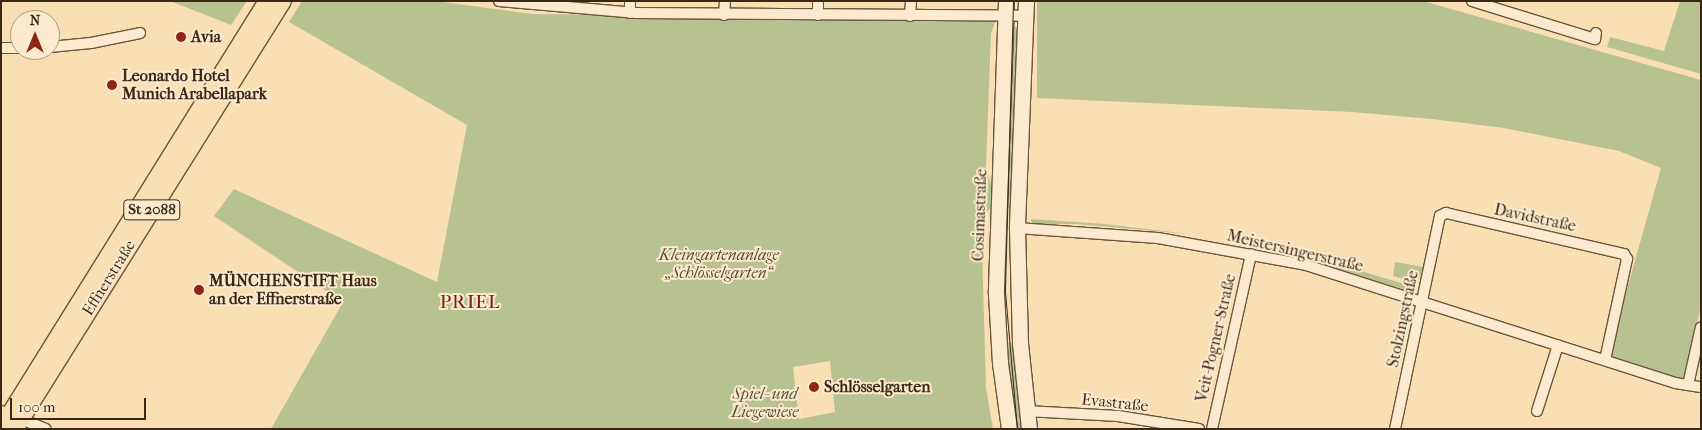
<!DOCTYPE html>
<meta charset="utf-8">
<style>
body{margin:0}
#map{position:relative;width:1702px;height:430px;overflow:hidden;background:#fadeb4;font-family:"IM FELL French Canon",serif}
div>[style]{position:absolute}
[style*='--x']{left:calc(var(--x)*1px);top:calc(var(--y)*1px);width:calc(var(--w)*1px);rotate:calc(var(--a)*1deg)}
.green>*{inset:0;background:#b8c291;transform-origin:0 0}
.roads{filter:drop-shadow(1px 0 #6a563c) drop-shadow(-1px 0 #6a563c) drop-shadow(0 1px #6a563c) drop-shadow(0 -1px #6a563c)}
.street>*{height:10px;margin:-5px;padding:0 5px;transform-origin:5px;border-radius:5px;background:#fceace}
.secondary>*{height:15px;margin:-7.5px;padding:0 7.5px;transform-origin:7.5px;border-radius:7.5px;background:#fceace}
.primary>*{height:16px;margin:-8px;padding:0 8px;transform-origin:8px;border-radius:8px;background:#fadeb4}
.tram>*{height:1px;margin:-0.5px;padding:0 0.5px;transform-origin:0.5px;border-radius:0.5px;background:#3a2814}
.dots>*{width:14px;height:14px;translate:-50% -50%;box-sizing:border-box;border:2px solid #fceace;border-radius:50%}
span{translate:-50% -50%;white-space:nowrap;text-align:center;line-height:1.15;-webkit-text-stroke:4px #fceace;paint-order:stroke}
.shield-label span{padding:1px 4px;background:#fceace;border:1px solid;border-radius:4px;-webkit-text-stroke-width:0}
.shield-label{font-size:15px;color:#3a2814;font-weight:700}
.poi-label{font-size:16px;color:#3a2814;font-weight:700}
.left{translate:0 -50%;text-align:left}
.street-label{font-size:16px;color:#3a2814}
.park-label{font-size:16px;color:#5a4e33;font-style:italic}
.quarter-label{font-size:19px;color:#7a1f14;letter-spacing:1px}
.frame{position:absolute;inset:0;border:2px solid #3a2814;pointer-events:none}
.north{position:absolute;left:10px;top:10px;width:50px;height:50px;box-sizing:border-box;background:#fceace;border:1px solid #ae9c84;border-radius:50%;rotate:0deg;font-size:14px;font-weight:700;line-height:20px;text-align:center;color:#3a2814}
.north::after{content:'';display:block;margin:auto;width:18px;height:22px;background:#8f2418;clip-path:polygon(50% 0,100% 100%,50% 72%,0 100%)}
.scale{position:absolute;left:10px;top:398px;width:136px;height:22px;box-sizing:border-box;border:2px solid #3a2814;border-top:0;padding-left:6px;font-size:15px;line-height:18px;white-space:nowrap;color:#3a2814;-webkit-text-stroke:4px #fceace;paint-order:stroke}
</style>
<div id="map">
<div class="green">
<div style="clip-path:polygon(170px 1px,247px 1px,231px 25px)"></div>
<div style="clip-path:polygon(evenodd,302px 1px,435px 1px,532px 14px,984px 19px,995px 22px,991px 33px,986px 167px,995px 201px,985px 215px,982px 248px,986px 388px,993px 429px,271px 429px,343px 302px,214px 216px,234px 189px,437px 282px,467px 125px,289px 22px,302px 1px,830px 361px,835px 412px,799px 419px,793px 367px,830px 361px)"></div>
<div style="clip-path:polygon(1037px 1px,1423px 1px,1701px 80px,1701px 306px,1684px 379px,1608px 357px,1661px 168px,1619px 151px,1504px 128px,1432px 119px,1352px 112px,1037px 98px)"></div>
<div style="clip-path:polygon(1680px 1px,1701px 1px,1701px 74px,1607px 47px,1610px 37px,1664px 51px)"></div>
<div style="left:1008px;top:27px;width:14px;height:181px"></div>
<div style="clip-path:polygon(1031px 219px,1105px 224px,1189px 234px,1076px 224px,1032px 224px)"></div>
<div style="clip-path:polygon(1321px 261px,1354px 269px,1408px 285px,1406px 290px,1323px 264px)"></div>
<div style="clip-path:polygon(1395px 262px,1423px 267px,1420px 277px,1413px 282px,1393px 276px)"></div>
<div style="clip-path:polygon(1018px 342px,1026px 429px,1013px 429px,1001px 343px)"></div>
</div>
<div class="roads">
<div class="street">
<div style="--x:499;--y:1;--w:138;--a:5"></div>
<div style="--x:636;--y:13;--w:389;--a:0.4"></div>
<div style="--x:1472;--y:1;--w:129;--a:17.2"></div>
<div style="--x:1595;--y:39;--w:6;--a:-81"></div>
<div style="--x:630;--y:13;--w:12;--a:-90"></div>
<div style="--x:724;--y:15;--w:14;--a:-86"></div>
<div style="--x:818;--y:15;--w:14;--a:-90"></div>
<div style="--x:910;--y:16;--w:15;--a:-86"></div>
<div style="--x:50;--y:47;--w:41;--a:-5.6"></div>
<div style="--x:91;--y:43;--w:50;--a:-11.5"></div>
<div style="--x:1;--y:48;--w:19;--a:0"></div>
<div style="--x:1017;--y:228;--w:141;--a:4.1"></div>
<div style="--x:1158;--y:238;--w:150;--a:10.3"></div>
<div style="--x:1306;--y:265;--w:387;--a:17.7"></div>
<div style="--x:1675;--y:383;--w:26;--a:9"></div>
<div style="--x:1688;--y:385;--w:59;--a:-77.4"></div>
<div style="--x:1;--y:411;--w:48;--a:21.8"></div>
<div style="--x:1026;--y:411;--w:92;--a:3.1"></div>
<div style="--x:1118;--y:416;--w:82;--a:9.1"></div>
<div style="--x:1537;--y:411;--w:69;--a:-72.3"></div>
<div style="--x:1212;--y:429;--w:179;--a:-77.4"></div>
<div style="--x:1395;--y:429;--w:218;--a:-78.1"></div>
<div style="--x:1440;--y:216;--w:7;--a:-27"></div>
<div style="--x:1446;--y:213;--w:183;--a:13"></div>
<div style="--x:1624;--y:254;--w:6;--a:59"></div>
<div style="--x:1627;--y:259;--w:103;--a:102.3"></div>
</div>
<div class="secondary">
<div style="--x:1006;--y:1;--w:293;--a:92"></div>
<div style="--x:996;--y:294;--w:69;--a:86.7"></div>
<div style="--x:1000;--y:363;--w:67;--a:82.2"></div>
<div style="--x:1026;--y:1;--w:227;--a:92.3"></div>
<div style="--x:1017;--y:228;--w:115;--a:88.5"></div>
<div style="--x:1020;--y:343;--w:86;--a:84"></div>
</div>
<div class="primary">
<div style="--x:1;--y:428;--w:503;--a:-58.08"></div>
<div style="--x:15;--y:429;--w:505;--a:-57.95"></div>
</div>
</div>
<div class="tram">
<div style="--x:1013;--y:1;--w:291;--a:91.6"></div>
<div style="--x:1005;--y:292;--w:138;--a:85"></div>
</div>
<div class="dots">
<div style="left:181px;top:37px;background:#8f2418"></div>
<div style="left:112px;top:85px;background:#8f2418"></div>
<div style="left:199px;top:290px;background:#8f2418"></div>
<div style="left:814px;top:387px;background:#8f2418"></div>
</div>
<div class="shield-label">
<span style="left:152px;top:210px">St 2088</span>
</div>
<div class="poi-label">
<span class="left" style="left:191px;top:37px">Avia</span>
<span class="left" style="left:122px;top:85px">Leonardo Hotel<br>Munich Arabellapark</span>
<span class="left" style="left:209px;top:290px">MÜNCHENSTIFT Haus<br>an der Effnerstraße</span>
<span class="left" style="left:824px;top:387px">Schlösselgarten</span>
</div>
<div class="street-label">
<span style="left:980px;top:215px;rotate:-88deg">Cosimastraße</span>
<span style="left:1535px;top:218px;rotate:12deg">Davidstraße</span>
<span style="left:1295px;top:251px;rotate:13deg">Meistersingerstraße</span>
<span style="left:109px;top:278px;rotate:-58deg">Effnerstraße</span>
<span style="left:1403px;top:319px;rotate:-78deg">Stolzingstraße</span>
<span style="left:1216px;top:338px;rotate:-77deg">Veit-Pogner-Straße</span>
<span style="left:1115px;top:403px;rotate:6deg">Evastraße</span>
</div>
<div class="park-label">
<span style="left:719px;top:264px">Kleingartenanlage<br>„Schlösselgarten“</span>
<span style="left:765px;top:403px">Spiel- und<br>Liegewiese</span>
</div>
<div class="quarter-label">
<span style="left:470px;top:303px">PRIEL</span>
</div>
<div class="frame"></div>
<div class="north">N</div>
<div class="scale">100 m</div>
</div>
